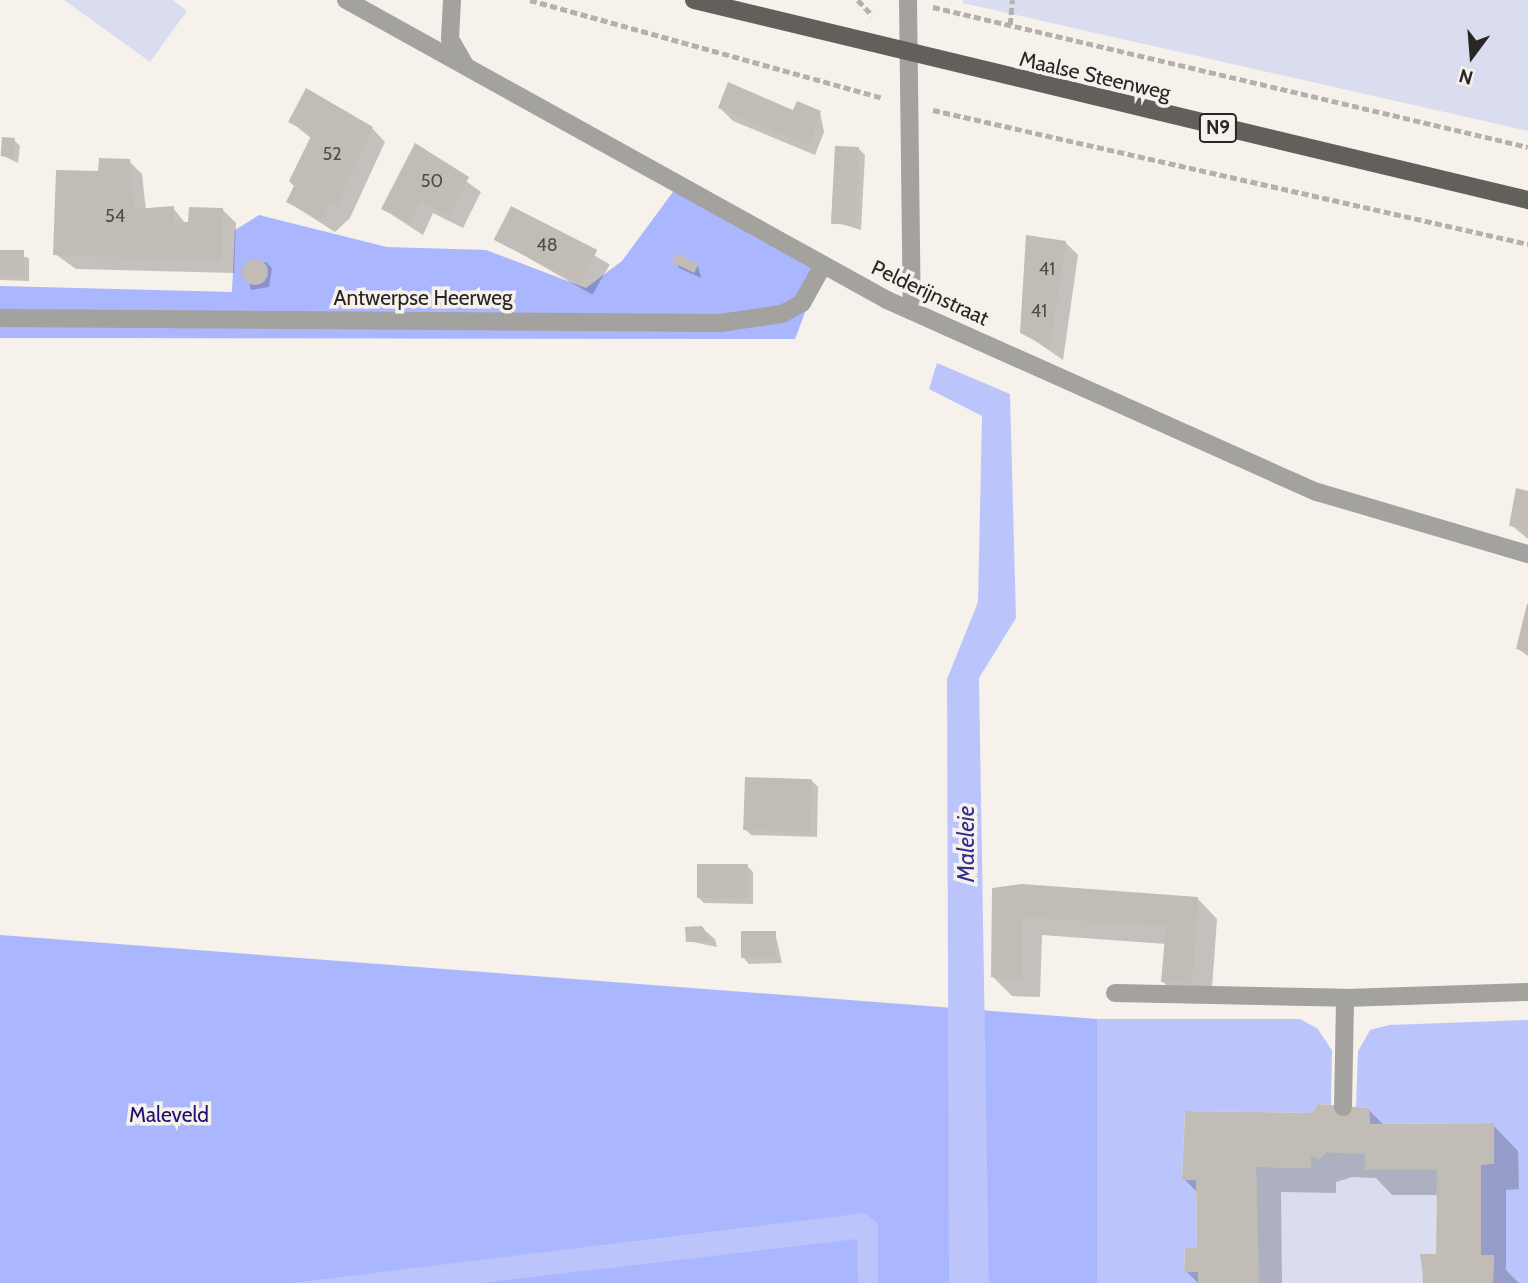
<!DOCTYPE html>
<style>
body{margin:0}
#map{position:relative;width:1528px;height:1283px;overflow:hidden;background:#f6f2eb;font-family:Cabin,sans-serif}
div>[style]{position:absolute}
[style*='--x']{left:calc(var(--x)*1px);top:calc(var(--y)*1px);width:calc(var(--w)*1px);rotate:calc(var(--a)*1deg)}
.green>*{inset:0;background:#d9ddef}
.forest>*{inset:0;background:#aab6fd}
.water>*{inset:0;background:#bbc5fb}
.pier>*{inset:0;background:#f6f2eb}
.shadow>*{inset:0;background:#0003;transform-origin:0 0}
.building>*{inset:0;background:#c1bdb6;transform-origin:0 0}
.round{border-radius:50%}
.path>*{height:4.5px;margin-top:-2.25px;transform-origin:0;background:repeating-linear-gradient(90deg,#b4b0ab 0 7px,transparent 0 10.5px)}
.service>*{height:18px;margin:-9px;padding:0 9px;transform-origin:9px;border-radius:9px;background:#a3a29f}
.minor>*{height:18px;margin:-9px;padding:0 9px;transform-origin:9px;border-radius:9px;background:#a3a29f}
.primary>*{height:18px;margin:-9px;padding:0 9px;transform-origin:9px;border-radius:9px;background:#63605b}
span{translate:-50% -50%;white-space:nowrap;text-align:center;line-height:1.15;-webkit-text-stroke:7px #f6f2eb;paint-order:stroke}
.number-label{font-size:18px;color:#4f4c49}
.number-label span{-webkit-text-stroke-width:0}
.shield-label span{padding:2px 5px;background:#f6f2eb;border:2px solid;border-radius:5px;-webkit-text-stroke-width:0}
.shield-label{font-size:19px;color:#292725;font-weight:700}
.street-label{font-size:21px;color:#292725}
.park-label{font-size:21px;color:#1f1075}
.water-label{font-size:23px;color:#312f92;font-style:italic}
.north{position:absolute;left:1437px;top:21px;width:70px;height:70px;-webkit-text-stroke:5px #f6f2eb;paint-order:stroke;rotate:196deg;font-size:19px;font-weight:700;line-height:28px;text-align:center;color:#292725}
.north::after{content:'';display:block;margin:auto;width:24px;height:32px;background:#292725;clip-path:polygon(50% 0,100% 100%,50% 72%,0 100%)}
</style>
<div id="map">
<div class="green">
<div style="clip-path:polygon(64px 0,173px 0,187px 11px,150px 62px)"></div>
<div style="clip-path:polygon(963px 0,1528px 0,1528px 131px,963px 3px)"></div>
<div style="clip-path:polygon(1326px 1152px,1365px 1154px,1365px 1170px,1437px 1170px,1436px 1254px,1420px 1254px,1424px 1283px,1259px 1283px,1256px 1167px,1311px 1168px,1311px 1156px,1320px 1159px)"></div>
</div>
<div class="forest">
<div style="clip-path:polygon(681px 181px,822px 267px,795px 339px,0 338px,0 286px,232px 292px,235px 230px,259px 215px,387px 247px,486px 250px,586px 288px,622px 261px)"></div>
<div style="clip-path:polygon(0 935px,1097px 1019px,1097px 1283px,0 1283px)"></div>
</div>
<div class="water">
<div style="clip-path:polygon(937px 363px,1010px 394px,1016px 618px,979px 678px,989px 1283px,949px 1283px,947px 679px,978px 602px,982px 416px,929px 389px)"></div>
<div style="clip-path:polygon(1097px 1019px,1300px 1019px,1318px 1029px,1332px 1050px,1358px 1051px,1370px 1030px,1389px 1025px,1528px 1020px,1528px 1283px,1493px 1283px,1494px 1256px,1481px 1255px,1481px 1165px,1493px 1123px,1370px 1124px,1369px 1108px,1318px 1104px,1312px 1113px,1185px 1111px,1182px 1179px,1196px 1180px,1197px 1248px,1185px 1248px,1184px 1271px,1198px 1272px,1198px 1283px,1097px 1283px)"></div>
<div style="clip-path:polygon(865px 1213px,878px 1224px,878px 1283px,858px 1283px,857px 1239px,481px 1283px,292px 1283px)"></div>
</div>
<div class="pier">
<div style="clip-path:polygon(1318px 1029px,1334px 1047px,1356px 1048px,1370px 1030px,1358px 1051px,1356px 1107px,1331px 1106px,1332px 1050px)"></div>
</div>
<div class="shadow">
<div style="clip-path:polygon(720px 108px,820px 112px,824px 132px,815px 155px,733px 121px)"></div>
<div style="clip-path:polygon(291px 122px,372px 128px,385px 142px,350px 218px,335px 232px,288px 202px,312px 139px)"></div>
<div style="clip-path:polygon(14px 140px,20px 146px,18px 163px,1px 155px)"></div>
<div style="clip-path:polygon(416px 145px,481px 192px,463px 228px,433px 213px,423px 235px,383px 209px)"></div>
<div style="clip-path:polygon(859px 149px,865px 155px,861px 230px,832px 221px)"></div>
<div style="clip-path:polygon(129px 161px,142px 174px,146px 210px,173px 208px,186px 224px,223px 210px,236px 223px,234px 273px,76px 269px,55px 254px,100px 173px)"></div>
<div style="left:512px;top:208px;width:113px;height:35px;rotate:30deg"></div>
<div style="clip-path:polygon(1065px 242px,1078px 255px,1063px 360px,1022px 332px)"></div>
<div style="clip-path:polygon(0 251px,29px 258px,29px 281px,0 280px)"></div>
<div style="clip-path:polygon(676px 255px,698px 266px,701px 278px,679px 268px)"></div>
<div style="clip-path:polygon(266px 262px,272px 268px,269px 287px,251px 290px,245px 263px)"></div>
<div style="clip-path:polygon(1528px 493px,1528px 539px,1511px 525px)"></div>
<div style="clip-path:polygon(1528px 608px,1528px 656px,1518px 649px)"></div>
<div style="clip-path:polygon(812px 781px,818px 787px,817px 837px,751px 835px,745px 829px)"></div>
<div style="clip-path:polygon(747px 866px,753px 872px,753px 904px,704px 903px,698px 897px)"></div>
<div style="clip-path:polygon(994px 890px,1198px 899px,1217px 919px,1211px 1002px,1183px 1001px,1163px 982px,1166px 944px,1042px 935px,1040px 997px,1012px 996px,993px 977px)"></div>
<div style="clip-path:polygon(702px 928px,715px 939px,717px 947px,688px 941px)"></div>
<div style="clip-path:polygon(775px 932px,782px 963px,749px 964px,743px 957px)"></div>
<div style="clip-path:polygon(1369px 1110px,1384px 1125px,1493px 1125px,1518px 1151px,1519px 1189px,1506px 1190px,1506px 1270px,1519px 1283px,1423px 1283px,1422px 1256px,1438px 1256px,1438px 1195px,1392px 1195px,1376px 1178px,1352px 1177px,1336px 1182px,1336px 1193px,1281px 1192px,1282px 1283px,1198px 1283px,1186px 1271px,1199px 1250px,1198px 1193px,1184px 1179px,1313px 1114px)"></div>
</div>
<div class="building">
<div style="clip-path:polygon(728px 82px,793px 110px,797px 101px,821px 111px,809px 146px,718px 108px)"></div>
<div style="clip-path:polygon(306px 88px,373px 127px,337px 205px,330px 203px,321px 220px,286px 202px,294px 186px,289px 181px,312px 134px,288px 122px)"></div>
<div style="left:2px;top:137px;width:13px;height:19px;rotate:4deg"></div>
<div style="clip-path:polygon(415px 143px,469px 177px,450px 216px,420px 202px,410px 223px,381px 209px)"></div>
<div style="left:859px;top:147px;width:78px;height:24px;rotate:93deg"></div>
<div style="clip-path:polygon(99px 158px,130px 159px,134px 209px,174px 206px,174px 222px,188px 222px,189px 207px,223px 208px,222px 261px,53px 255px,56px 170px,98px 171px)"></div>
<div style="left:511px;top:206px;width:97px;height:38px;rotate:27deg"></div>
<div style="clip-path:polygon(1026px 235px,1066px 241px,1050px 348px,1020px 333px)"></div>
<div style="left:0;top:250px;width:24px;height:26px"></div>
<div style="left:676px;top:253px;width:25px;height:10px;rotate:26deg"></div>
<div class="round" style="left:242px;top:259px;width:26px;height:26px"></div>
<div style="clip-path:polygon(1516px 488px,1528px 491px,1528px 530px,1509px 526px)"></div>
<div style="clip-path:polygon(1527px 604px,1528px 604px,1528px 652px,1516px 649px)"></div>
<div style="left:745px;top:777px;width:67px;height:53px;rotate:2deg"></div>
<div style="left:697px;top:864px;width:51px;height:34px"></div>
<div style="clip-path:polygon(1022px 884px,1198px 897px,1192px 983px,1161px 982px,1166px 926px,1023px 917px,1021px 979px,991px 977px,992px 888px)"></div>
<div style="clip-path:polygon(702px 926px,712px 941px,686px 942px,685px 927px)"></div>
<div style="left:741px;top:931px;width:35px;height:27px"></div>
<div style="clip-path:polygon(1318px 1104px,1369px 1108px,1370px 1124px,1494px 1123px,1494px 1164px,1481px 1165px,1481px 1255px,1494px 1255px,1493px 1283px,1424px 1283px,1420px 1254px,1436px 1254px,1437px 1170px,1365px 1170px,1365px 1154px,1326px 1152px,1320px 1159px,1311px 1156px,1311px 1168px,1256px 1167px,1259px 1283px,1198px 1283px,1198px 1272px,1184px 1272px,1185px 1248px,1197px 1248px,1196px 1180px,1182px 1180px,1185px 1111px,1312px 1113px)"></div>
</div>
<div class="path">
<div style="--x:530;--y:0;--w:367;--a:15.5"></div>
<div style="--x:858;--y:0;--w:21;--a:47"></div>
<div style="--x:933;--y:7;--w:611;--a:13.24"></div>
<div style="--x:1010;--y:25;--w:25;--a:-85"></div>
<div style="--x:933;--y:110;--w:610;--a:12.69"></div>
</div>
<div class="service">
<div style="--x:1115;--y:993;--w:230;--a:1.2"></div>
<div style="--x:1345;--y:998;--w:183;--a:-1.9"></div>
<div style="--x:1343;--y:1107;--w:109;--a:-88.9"></div>
</div>
<div class="minor">
<div style="--x:346;--y:0;--w:619;--a:29.01"></div>
<div style="--x:887;--y:300;--w:471;--a:24.1"></div>
<div style="--x:1317;--y:492;--w:220;--a:16.4"></div>
<div style="--x:452;--y:0;--w:39;--a:93"></div>
<div style="--x:450;--y:39;--w:30;--a:60"></div>
<div style="--x:908;--y:0;--w:311;--a:89.3"></div>
<div style="--x:0;--y:318;--w:720;--a:0.4"></div>
<div style="--x:720;--y:323;--w:63;--a:-8.3"></div>
<div style="--x:782;--y:314;--w:23;--a:-29"></div>
<div style="--x:802;--y:303;--w:41;--a:-60.9"></div>
</div>
<div class="primary">
<div style="--x:694;--y:0;--w:858;--a:13.49"></div>
</div>
<div class="number-label">
<span style="left:332px;top:154px">52</span>
<span style="left:432px;top:181px">50</span>
<span style="left:115px;top:216px">54</span>
<span style="left:547px;top:245px">48</span>
<span style="left:1047px;top:269px">41</span>
<span style="left:1039px;top:311px">41</span>
</div>
<div class="shield-label">
<span style="left:1218px;top:128px">N9</span>
</div>
<div class="street-label">
<span style="left:1095px;top:76px;rotate:13deg">Maalse Steenweg</span>
<span style="left:930px;top:293px;rotate:25deg">Pelderijnstraat</span>
<span style="left:423px;top:298px">Antwerpse Heerweg</span>
</div>
<div class="park-label">
<span style="left:169px;top:1115px">Maleveld</span>
</div>
<div class="water-label">
<span style="left:966px;top:844px;rotate:-90deg">Maleleie</span>
</div>
<div class="north">N</div>
</div>
